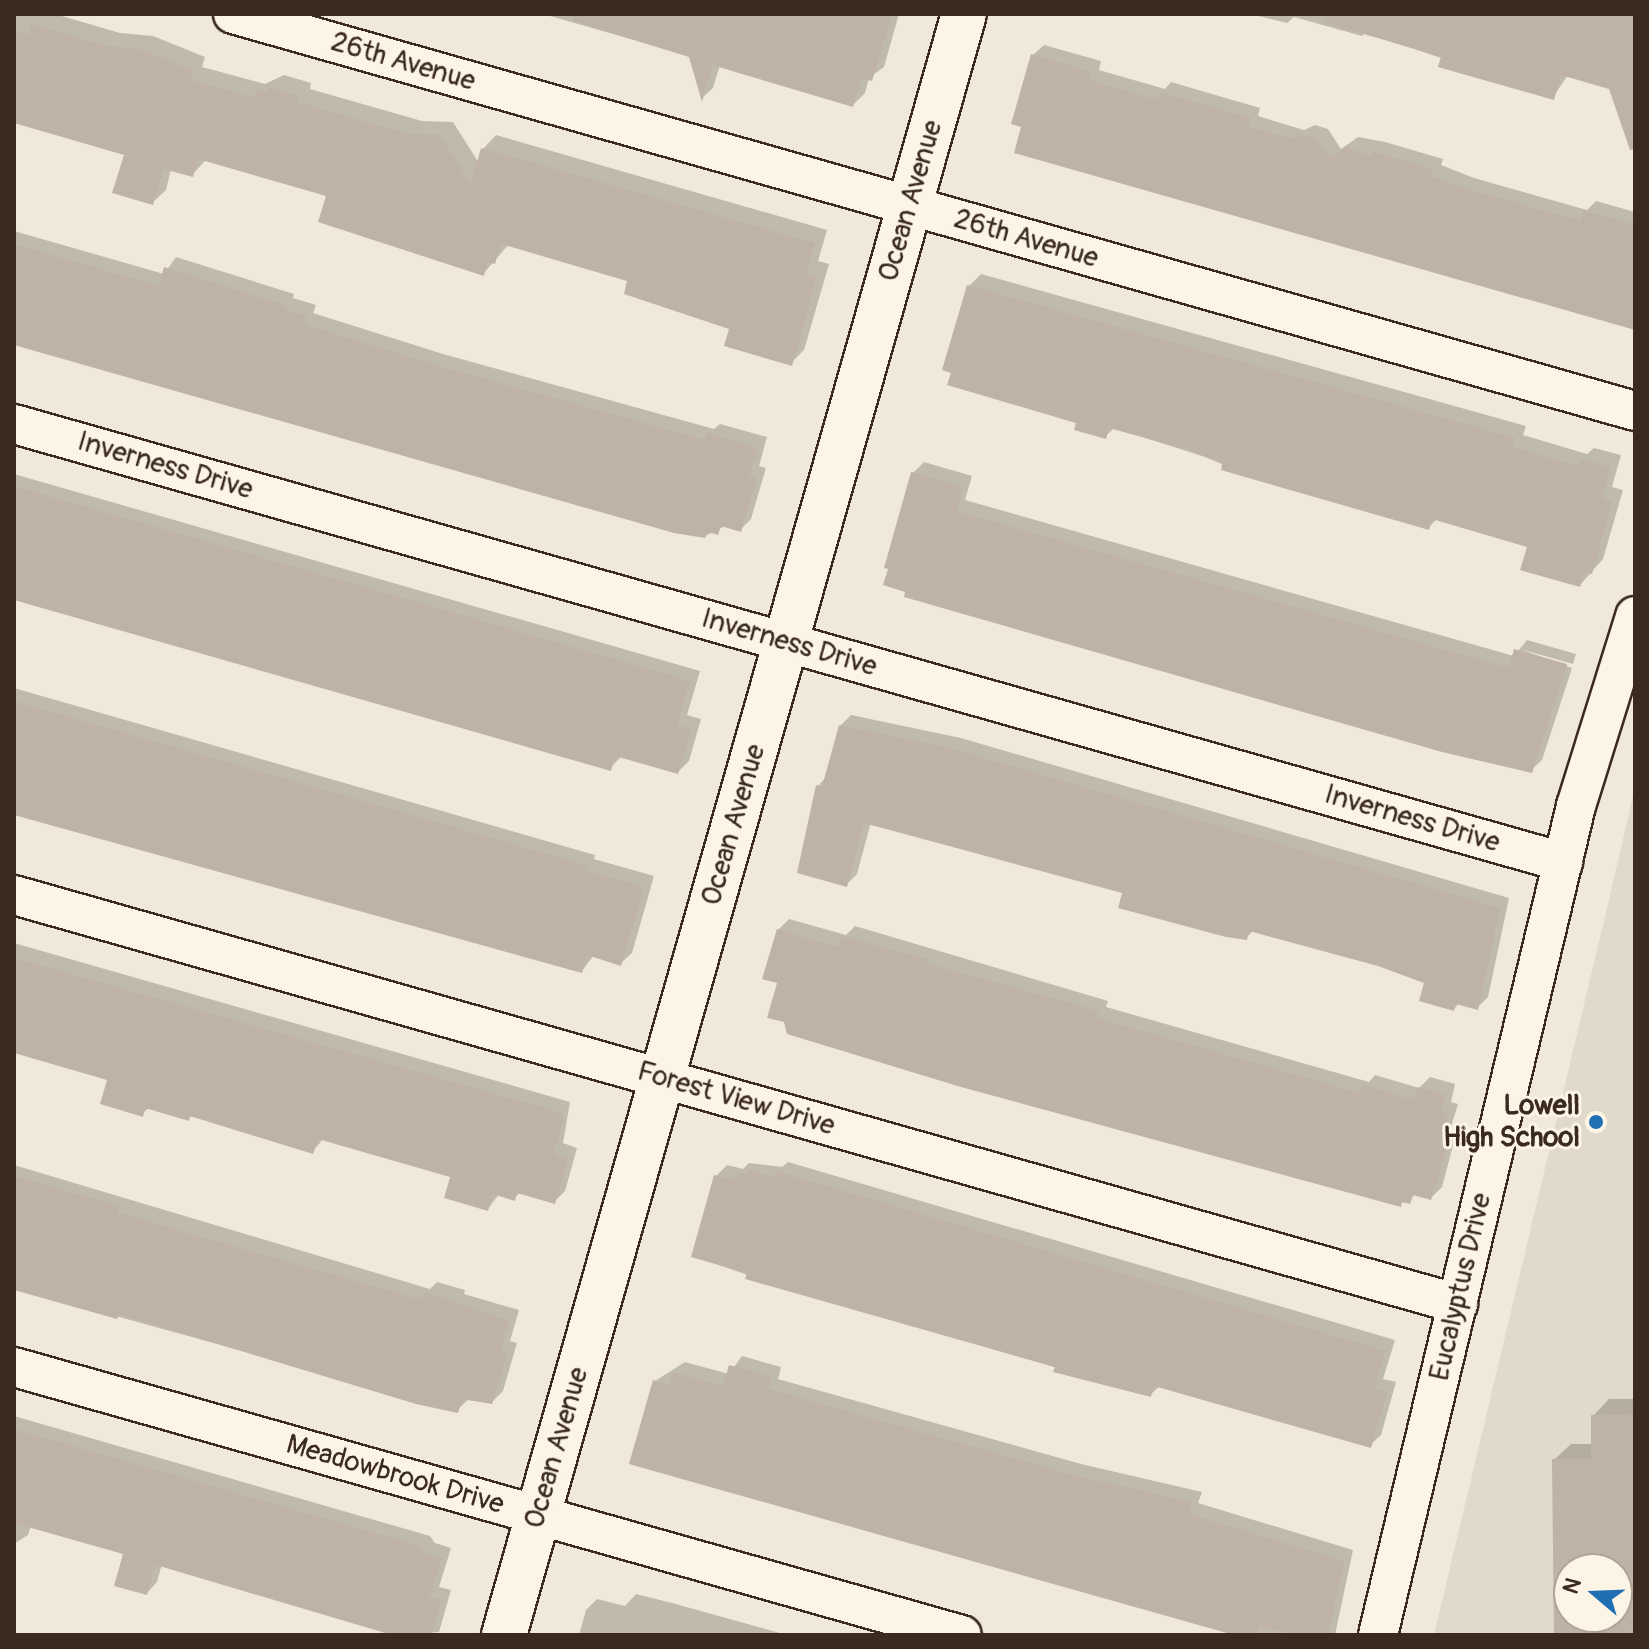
<!DOCTYPE html>
<style>
body{margin:0}
#map{position:relative;width:1649px;height:1649px;overflow:hidden;background:#f0e9d9;font-family:Pangolin,sans-serif}
div>[style]{position:absolute}
[style*='--x']{left:calc(var(--x)*1px);top:calc(var(--y)*1px);width:calc(var(--w)*1px);rotate:calc(var(--a)*1deg)}
.built>*{inset:0;background:#e1d9c9}
.shadow>*{inset:0;background:#0003}
.building>*{inset:0;background:#beb3a4}
.roads{filter:drop-shadow(2px 0 #3b2a1e) drop-shadow(-2px 0 #3b2a1e) drop-shadow(0 2px #3b2a1e) drop-shadow(0 -2px #3b2a1e)}
.minor>*{height:38px;margin:-19px;padding:0 19px;transform-origin:19px;border-radius:19px;background:#fcf5e5}
.tertiary>*{height:44px;margin:-22px;padding:0 22px;transform-origin:22px;border-radius:22px;background:#fcf5e5}
.dots>*{width:22px;height:22px;translate:-50% -50%;box-sizing:border-box;border:4px solid #fcf5e5;border-radius:50%}
span{translate:-50% -50%;white-space:nowrap;text-align:center;line-height:1.15;-webkit-text-stroke:6px #fcf5e5;paint-order:stroke}
.street-label{font-size:28px;color:#3b2a1e}
.poi-label{font-size:28px;color:#3b2a1e;font-weight:700}
.right{translate:-100% -50%;text-align:right}
.frame{position:absolute;inset:0;border:16px solid #3b2a1e;pointer-events:none}
.north{position:absolute;left:1553px;top:1553px;width:80px;height:80px;box-sizing:border-box;background:#fcf5e5;border:2px solid #afa495;border-radius:50%;rotate:289deg;font-size:22px;font-weight:700;line-height:32px;text-align:center;color:#3b2a1e}
.north::after{content:'';display:block;margin:auto;width:28px;height:36px;background:#1f6fb2;clip-path:polygon(50% 0,100% 100%,50% 72%,0 100%)}
</style>
<div id="map">
<div class="built">
<div style="clip-path:polygon(evenodd,1635px 787px,1635px 1635px,1434px 1635px,1612px 887px,1635px 787px,1569px 1569px,1617px 1569px,1617px 1617px,1569px 1617px,1569px 1569px)"></div>
</div>
<div class="shadow">
<div style="clip-path:polygon(14px 14px,55px 14px,120px 33px,153px 36px,205px 57px,202px 67px,265px 84px,284px 75px,311px 83px,310px 89px,422px 121px,453px 122px,479px 163px,483px 149px,496px 135px,827px 230px,818px 261px,829px 264px,804px 350px,791px 363px,732px 327px,630px 280px,509px 244px,483px 274px,328px 195px,206px 160px,192px 175px,171px 169px,166px 190px,152px 203px,126px 154px,14px 121px)"></div>
<div style="clip-path:polygon(543px 14px,899px 14px,884px 67px,869px 78px,865px 93px,853px 105px,720px 65px,713px 88px,702px 98px,690px 56px)"></div>
<div style="clip-path:polygon(1250px 14px,1635px 14px,1635px 95px,1568px 75px,1553px 97px,1366px 32px,1362px 36px,1294px 17px,1287px 23px)"></div>
<div style="clip-path:polygon(1044px 45px,1101px 61px,1099px 70px,1165px 89px,1171px 82px,1260px 108px,1258px 116px,1304px 130px,1315px 125px,1328px 129px,1341px 149px,1358px 137px,1385px 142px,1443px 159px,1441px 165px,1474px 178px,1587px 210px,1596px 201px,1635px 212px,1635px 328px,1024px 126px,1033px 55px)"></div>
<div style="clip-path:polygon(14px 231px,164px 274px,176px 257px,294px 294px,293px 298px,316px 305px,313px 313px,443px 354px,714px 429px,720px 424px,767px 437px,759px 466px,766px 468px,751px 519px,740px 530px,725px 526px,705px 536px,14px 341px)"></div>
<div style="clip-path:polygon(981px 274px,1526px 426px,1523px 435px,1587px 454px,1594px 448px,1621px 455px,1612px 487px,1623px 490px,1603px 559px,1580px 585px,1529px 546px,1438px 518px,1428px 528px,1114px 428px,1105px 437px,1079px 422px,969px 286px)"></div>
<div style="clip-path:polygon(924px 462px,972px 476px,965px 500px,1514px 656px,1527px 640px,1576px 654px,1573px 664px,1520px 649px,1572px 668px,1542px 760px,1531px 770px,1011px 626px,913px 473px)"></div>
<div style="clip-path:polygon(14px 474px,700px 671px,687px 715px,701px 719px,689px 761px,678px 772px,622px 756px,610px 768px,14px 598px)"></div>
<div style="clip-path:polygon(14px 688px,595px 855px,594px 859px,654px 876px,632px 953px,621px 963px,594px 955px,582px 971px,14px 810px)"></div>
<div style="clip-path:polygon(851px 715px,961px 738px,1509px 898px,1488px 997px,1477px 1008px,1459px 1003px,1454px 1009px,1427px 981px,1379px 965px,1254px 930px,1246px 938px,1124px 892px,871px 822px,857px 874px,846px 885px,818px 786px,826px 777px,840px 726px)"></div>
<div style="clip-path:polygon(789px 919px,846px 935px,855px 926px,1108px 1001px,1106px 1007px,1369px 1082px,1375px 1075px,1419px 1088px,1430px 1077px,1455px 1084px,1451px 1102px,1458px 1104px,1448px 1136px,1455px 1138px,1442px 1187px,1431px 1198px,1417px 1194px,1400px 1204px,779px 982px,778px 930px)"></div>
<div style="clip-path:polygon(14px 943px,570px 1102px,563px 1143px,577px 1148px,565px 1191px,554px 1202px,521px 1192px,514px 1198px,499px 1194px,488px 1209px,452px 1175px,324px 1138px,313px 1151px,193px 1115px,189px 1118px,150px 1107px,142px 1114px,109px 1078px,14px 1051px)"></div>
<div style="clip-path:polygon(788px 1162px,1395px 1340px,1383px 1379px,1396px 1382px,1381px 1435px,1370px 1445px,1160px 1386px,1150px 1395px,788px 1289px,693px 1256px,716px 1176px,727px 1165px,743px 1169px,749px 1163px,782px 1167px)"></div>
<div style="clip-path:polygon(14px 1165px,430px 1289px,437px 1282px,465px 1290px,464px 1294px,519px 1310px,510px 1341px,517px 1343px,503px 1391px,492px 1402px,468px 1400px,457px 1410px,14px 1288px)"></div>
<div style="clip-path:polygon(742px 1356px,781px 1367px,778px 1379px,1081px 1464px,1202px 1492px,1198px 1503px,1353px 1550px,1335px 1635px,1245px 1635px,655px 1381px,685px 1362px,729px 1374px)"></div>
<div style="clip-path:polygon(evenodd,1609px 1399px,1635px 1399px,1635px 1635px,1556px 1635px,1554px 1460px,1571px 1444px,1593px 1444px,1593px 1416px,1609px 1399px,1569px 1569px,1617px 1569px,1617px 1617px,1569px 1617px,1569px 1569px)"></div>
<div style="clip-path:polygon(14px 1416px,430px 1536px,435px 1543px,451px 1548px,439px 1587px,451px 1590px,439px 1632px,401px 1635px,162px 1564px,157px 1582px,147px 1593px,126px 1553px,31px 1526px,28px 1535px,14px 1544px)"></div>
<div style="clip-path:polygon(636px 1594px,672px 1603px,787px 1635px,579px 1635px,586px 1610px,597px 1599px,625px 1606px)"></div>
</div>
<div class="building">
<div style="clip-path:polygon(574px 14px,892px 14px,872px 81px,861px 78px,853px 107px,712px 65px,702px 102px,689px 57px,573px 21px)"></div>
<div style="clip-path:polygon(1325px 14px,1635px 14px,1635px 149px,1630px 150px,1609px 89px,1561px 75px,1554px 100px,1438px 67px,1441px 57px,1324px 22px)"></div>
<div style="clip-path:polygon(31px 24px,106px 46px,139px 49px,193px 70px,191px 80px,254px 98px,257px 90px,268px 93px,269px 87px,299px 96px,298px 102px,408px 134px,440px 135px,471px 184px,481px 148px,815px 243px,806px 274px,817px 277px,792px 366px,724px 346px,729px 329px,624px 294px,627px 281px,501px 244px,495px 264px,487px 262px,484px 276px,318px 222px,326px 196px,198px 159px,193px 177px,163px 169px,153px 205px,112px 193px,124px 155px,14px 123px,14px 31px,28px 35px)"></div>
<div style="clip-path:polygon(1031px 54px,1092px 72px,1089px 80px,1157px 100px,1159px 92px,1251px 118px,1248px 127px,1292px 139px,1303px 135px,1317px 139px,1330px 158px,1346px 147px,1372px 156px,1373px 152px,1433px 169px,1431px 176px,1463px 188px,1581px 221px,1584px 210px,1635px 225px,1635px 330px,1014px 153px,1021px 127px,1011px 124px)"></div>
<div style="clip-path:polygon(14px 244px,159px 286px,164px 267px,285px 305px,284px 309px,306px 316px,304px 324px,432px 364px,705px 440px,707px 433px,758px 448px,749px 476px,757px 478px,741px 532px,721px 526px,718px 535px,708px 532px,705px 538px,674px 533px,14px 345px)"></div>
<div style="clip-path:polygon(967px 285px,1515px 438px,1512px 447px,1578px 466px,1580px 459px,1611px 467px,1601px 499px,1612px 502px,1592px 574px,1585px 572px,1580px 587px,1520px 570px,1527px 547px,1432px 519px,1429px 530px,1221px 470px,1222px 464px,1186px 449px,1109px 428px,1106px 439px,1074px 430px,1076px 423px,947px 385px,951px 373px,942px 370px)"></div>
<div style="clip-path:polygon(911px 472px,963px 487px,956px 511px,1509px 668px,1514px 649px,1567px 664px,1532px 773px,1442px 752px,904px 597px,905px 592px,883px 585px,888px 569px,884px 568px)"></div>
<div style="clip-path:polygon(14px 486px,690px 681px,677px 725px,691px 729px,678px 774px,615px 756px,611px 771px,14px 600px)"></div>
<div style="clip-path:polygon(14px 701px,586px 865px,584px 870px,644px 887px,621px 966px,587px 955px,582px 973px,14px 815px)"></div>
<div style="clip-path:polygon(839px 725px,949px 748px,1500px 908px,1478px 1010px,1456px 1004px,1454px 1011px,1419px 1001px,1424px 983px,1378px 966px,1249px 931px,1247px 940px,1226px 937px,1118px 908px,1122px 893px,864px 823px,847px 887px,797px 873px,816px 785px,822px 787px)"></div>
<div style="clip-path:polygon(777px 929px,838px 947px,842px 936px,927px 959px,926px 963px,1098px 1011px,1096px 1018px,1360px 1093px,1363px 1085px,1414px 1100px,1418px 1087px,1446px 1095px,1441px 1112px,1448px 1114px,1439px 1147px,1446px 1149px,1431px 1200px,1413px 1195px,1410px 1204px,1402px 1202px,1401px 1207px,961px 1087px,787px 1034px,784px 1022px,767px 1018px,777px 983px,762px 979px)"></div>
<div style="clip-path:polygon(14px 958px,559px 1112px,564px 1118px,553px 1154px,568px 1158px,555px 1204px,517px 1193px,515px 1201px,493px 1194px,488px 1211px,444px 1198px,450px 1177px,318px 1139px,313px 1154px,190px 1116px,189px 1121px,145px 1108px,143px 1117px,100px 1104px,107px 1080px,14px 1053px)"></div>
<div style="clip-path:polygon(748px 1170px,773px 1177px,776px 1171px,1385px 1351px,1374px 1389px,1387px 1392px,1371px 1448px,1154px 1386px,1151px 1397px,1053px 1372px,1055px 1367px,745px 1279px,747px 1273px,691px 1257px,714px 1175px,735px 1180px,737px 1172px,747px 1175px)"></div>
<div style="clip-path:polygon(14px 1176px,119px 1206px,117px 1212px,160px 1225px,422px 1300px,425px 1292px,509px 1321px,500px 1351px,507px 1353px,492px 1404px,462px 1399px,458px 1413px,416px 1404px,119px 1314px,117px 1319px,14px 1290px)"></div>
<div style="clip-path:polygon(729px 1365px,772px 1377px,768px 1389px,1069px 1474px,1192px 1502px,1189px 1514px,1344px 1561px,1328px 1635px,1294px 1635px,1259px 1626px,1257px 1635px,1234px 1635px,629px 1464px,653px 1380px,669px 1385px,673px 1372px,723px 1386px)"></div>
<div style="clip-path:polygon(evenodd,1635px 1414px,1635px 1635px,1554px 1635px,1552px 1459px,1591px 1459px,1591px 1415px,1635px 1414px,1569px 1569px,1617px 1569px,1617px 1617px,1569px 1617px,1569px 1569px)"></div>
<div style="clip-path:polygon(14px 1429px,420px 1546px,424px 1554px,441px 1558px,430px 1597px,441px 1600px,431px 1635px,392px 1635px,156px 1565px,147px 1595px,114px 1586px,123px 1554px,14px 1523px)"></div>
</div>
<div class="roads">
<div class="minor">
<div style="--x:233;--y:14;--w:1457;--a:15.81"></div>
<div style="--x:14;--y:424;--w:1610;--a:15.79"></div>
<div style="--x:14;--y:895;--w:1501;--a:15.81"></div>
<div style="--x:14;--y:1367;--w:985;--a:15.79"></div>
<div style="--x:1378;--y:1635;--w:852;--a:-76.57"></div>
<div style="--x:1576;--y:806;--w:199;--a:-72.7"></div>
</div>
<div class="tertiary">
<div style="--x:504;--y:1635;--w:1685;--a:-74.16"></div>
</div>
</div>
<div class="dots">
<div style="left:1596px;top:1122px;background:#1f6fb2"></div>
</div>
<div class="street-label">
<span style="left:403px;top:62px;rotate:16deg">26th Avenue</span>
<span style="left:911px;top:201px;rotate:-74deg">Ocean Avenue</span>
<span style="left:1026px;top:239px;rotate:16deg">26th Avenue</span>
<span style="left:165px;top:466px;rotate:16deg">Inverness Drive</span>
<span style="left:789px;top:643px;rotate:16deg">Inverness Drive</span>
<span style="left:1412px;top:819px;rotate:16deg">Inverness Drive</span>
<span style="left:734px;top:825px;rotate:-74deg">Ocean Avenue</span>
<span style="left:736px;top:1099px;rotate:16deg">Forest View Drive</span>
<span style="left:1461px;top:1287px;rotate:-77deg">Eucalyptus Drive</span>
<span style="left:557px;top:1448px;rotate:-74deg">Ocean Avenue</span>
<span style="left:395px;top:1475px;rotate:16deg">Meadowbrook Drive</span>
</div>
<div class="poi-label">
<span class="right" style="left:1580px;top:1122px">Lowell<br>High School</span>
</div>
<div class="frame"></div>
<div class="north">N</div>
</div>
